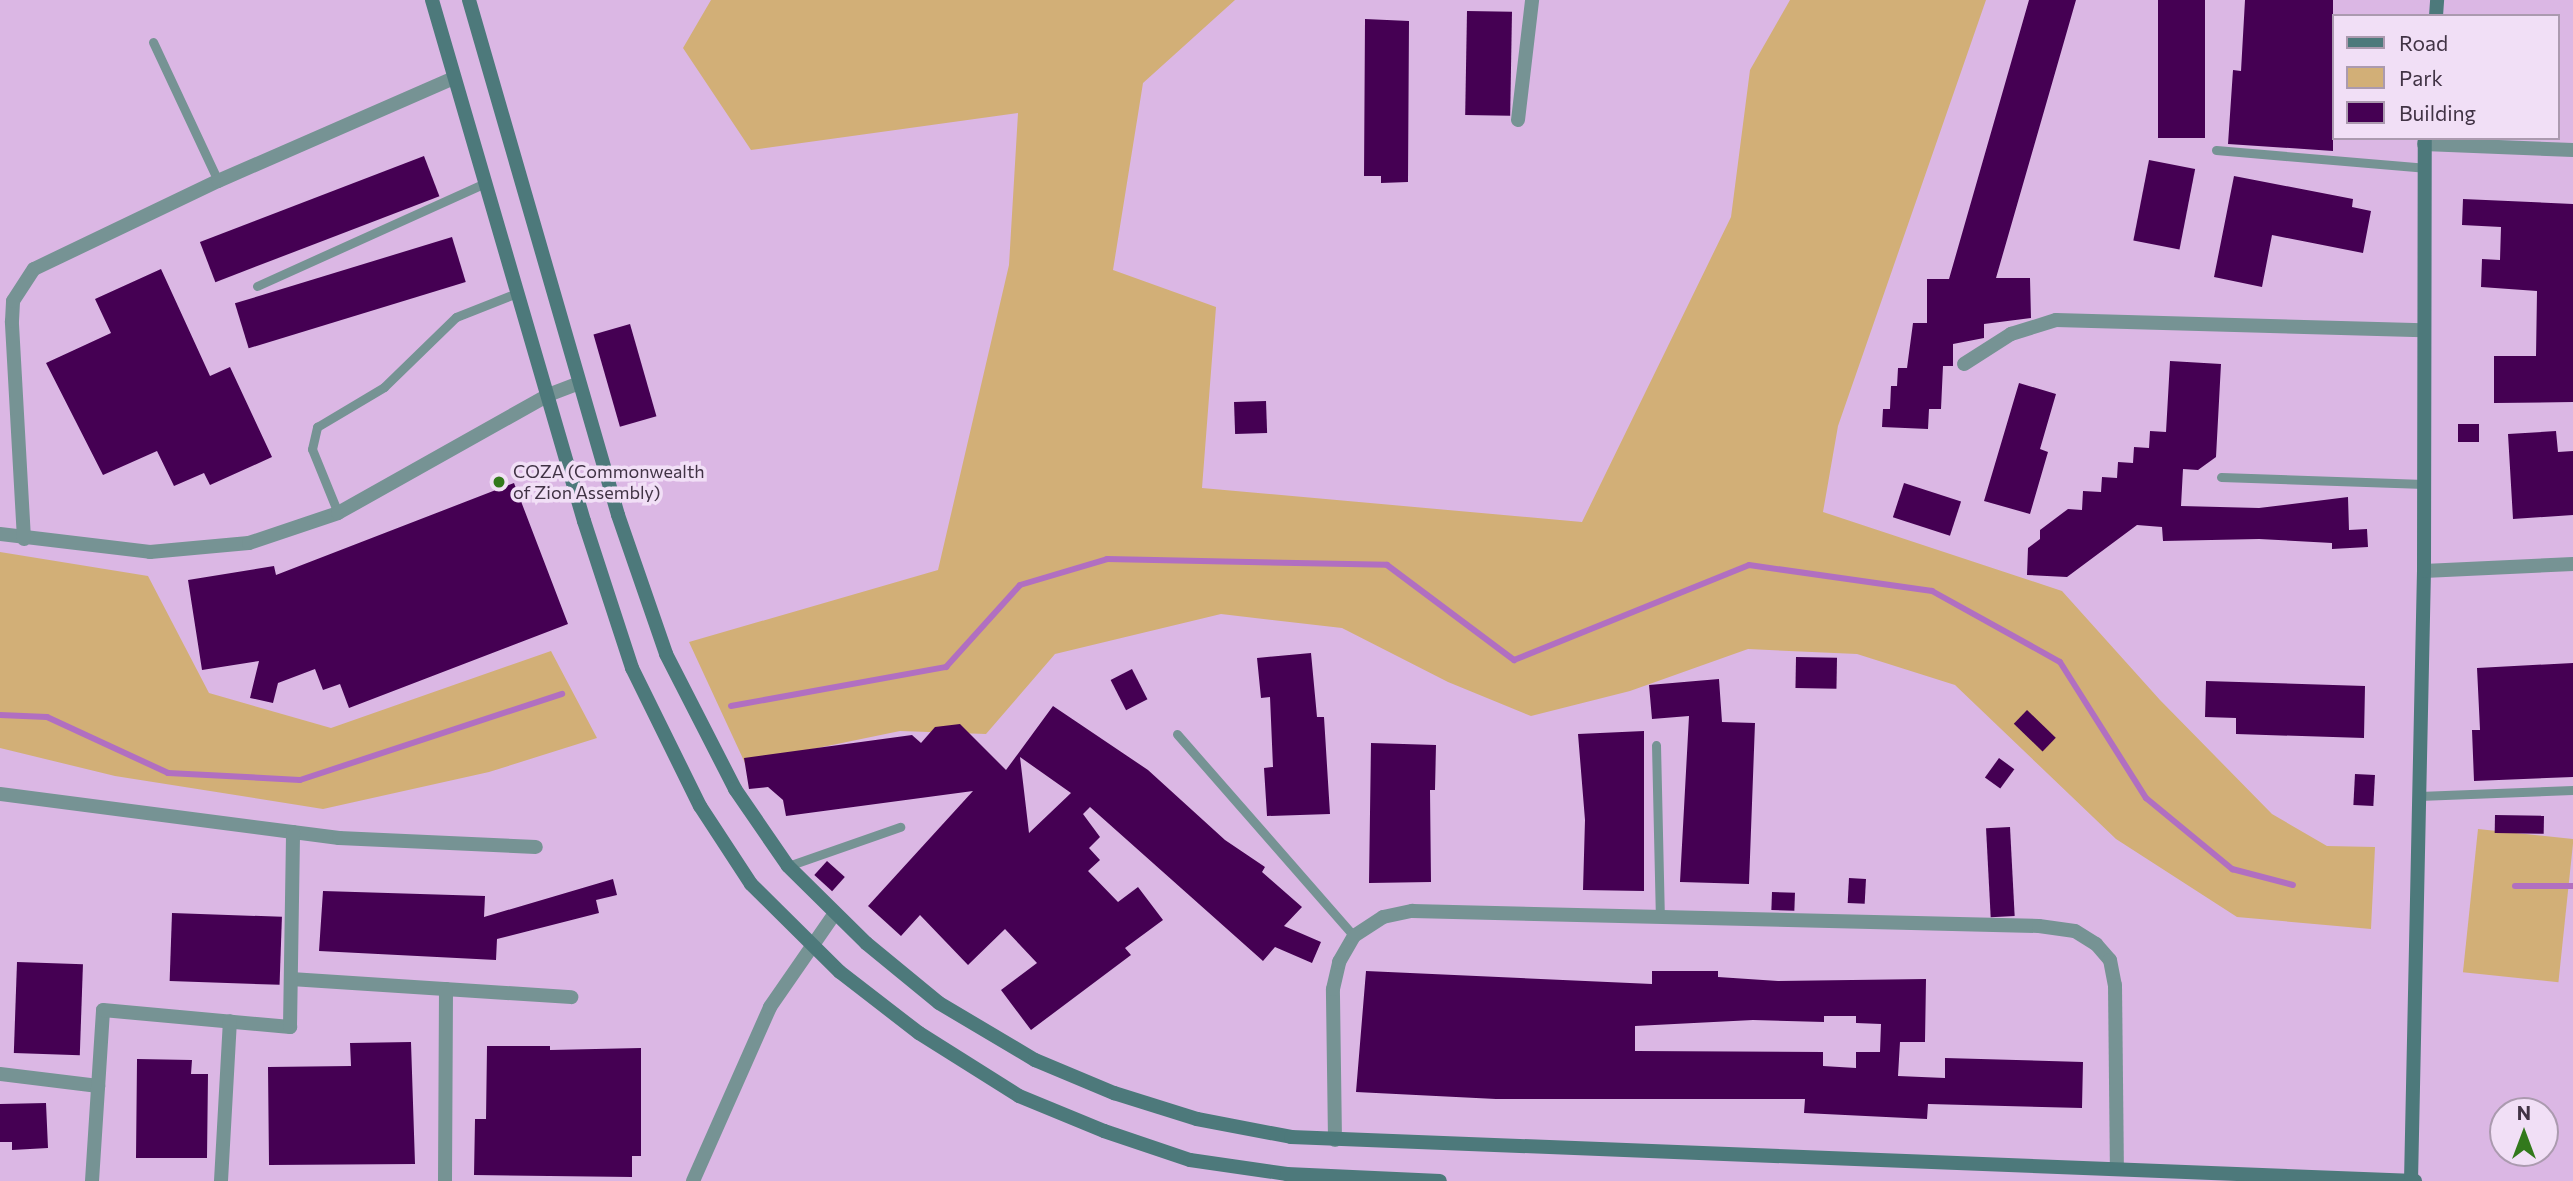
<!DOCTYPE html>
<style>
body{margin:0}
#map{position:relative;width:2573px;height:1181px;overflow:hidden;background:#dbb7e4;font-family:Commissioner,sans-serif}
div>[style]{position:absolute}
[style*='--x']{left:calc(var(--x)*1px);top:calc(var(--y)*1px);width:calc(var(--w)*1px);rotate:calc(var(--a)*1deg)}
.green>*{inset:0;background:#d2af77;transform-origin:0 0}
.stream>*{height:6px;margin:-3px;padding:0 3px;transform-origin:3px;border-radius:3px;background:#b16fc1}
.building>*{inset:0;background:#450053;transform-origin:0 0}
.lane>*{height:9px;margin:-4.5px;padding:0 4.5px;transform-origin:4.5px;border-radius:4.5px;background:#769394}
.street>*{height:14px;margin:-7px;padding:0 7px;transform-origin:7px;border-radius:7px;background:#769394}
.secondary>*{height:14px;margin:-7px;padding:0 7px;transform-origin:7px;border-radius:7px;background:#4d797b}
.dots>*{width:19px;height:19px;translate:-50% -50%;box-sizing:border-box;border:4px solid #f1dff6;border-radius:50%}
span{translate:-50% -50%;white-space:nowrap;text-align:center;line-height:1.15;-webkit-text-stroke:7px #f1dff6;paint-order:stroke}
.poi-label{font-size:18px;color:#413345}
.left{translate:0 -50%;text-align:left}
.legend{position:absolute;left:2332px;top:14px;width:228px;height:126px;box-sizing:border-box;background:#f1dff6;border:2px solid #ab9aaf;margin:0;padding:9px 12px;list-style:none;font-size:21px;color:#413345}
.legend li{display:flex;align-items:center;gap:14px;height:35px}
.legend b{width:35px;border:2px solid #ab9aaf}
.north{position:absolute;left:2489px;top:1097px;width:70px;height:70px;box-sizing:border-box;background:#f1dff6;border:2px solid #ab9aaf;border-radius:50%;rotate:0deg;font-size:19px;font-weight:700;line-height:28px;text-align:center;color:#413345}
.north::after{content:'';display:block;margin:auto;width:24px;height:32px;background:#32791c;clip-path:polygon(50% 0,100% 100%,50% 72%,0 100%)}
</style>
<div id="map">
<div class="green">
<div style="clip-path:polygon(711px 0,1235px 0,1143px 83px,1113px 270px,1216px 307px,1202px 488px,1582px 522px,1731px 217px,1750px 70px,1790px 0,1986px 0,1838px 426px,1823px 512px,2062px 591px,2160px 700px,2272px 814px,2327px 846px,2375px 847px,2371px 929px,2237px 917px,2116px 839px,1955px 685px,1857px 654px,1748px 649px,1630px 691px,1531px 716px,1448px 682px,1342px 628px,1221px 614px,1055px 654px,986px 734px,900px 731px,745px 763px,689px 642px,938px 570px,1009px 265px,1018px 113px,751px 150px,683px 48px)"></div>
<div style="clip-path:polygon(0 552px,148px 576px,209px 693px,331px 728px,551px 651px,597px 738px,489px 772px,323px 809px,115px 776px,0 748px)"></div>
<div style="left:2478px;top:829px;width:96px;height:144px;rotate:6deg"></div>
</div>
<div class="stream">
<div style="--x:731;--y:706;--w:219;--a:-10.3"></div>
<div style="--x:946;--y:667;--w:110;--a:-47.9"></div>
<div style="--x:1020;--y:585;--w:91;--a:-16.6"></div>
<div style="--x:1107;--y:559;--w:280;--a:1.2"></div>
<div style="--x:1387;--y:565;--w:159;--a:36.8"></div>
<div style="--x:1514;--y:660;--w:253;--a:-22"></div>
<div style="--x:1749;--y:565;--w:185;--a:8.1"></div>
<div style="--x:1932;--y:591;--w:146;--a:29"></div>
<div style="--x:2060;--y:662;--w:161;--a:57.7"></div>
<div style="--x:2146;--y:798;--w:112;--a:39.5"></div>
<div style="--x:2232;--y:869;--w:63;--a:14.7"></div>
<div style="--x:0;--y:715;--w:47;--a:2.4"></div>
<div style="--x:47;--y:717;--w:133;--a:24.8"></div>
<div style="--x:168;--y:773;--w:132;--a:3"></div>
<div style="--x:300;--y:780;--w:276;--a:-18.2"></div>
<div style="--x:2515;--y:886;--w:58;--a:0"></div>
</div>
<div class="building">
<div style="clip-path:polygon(2029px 0,2076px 0,1996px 278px,2030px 278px,2031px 318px,1984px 324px,1984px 338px,1953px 344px,1953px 366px,1943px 366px,1941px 409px,1929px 409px,1928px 429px,1882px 427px,1883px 409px,1890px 409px,1891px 386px,1897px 386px,1898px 368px,1907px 368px,1913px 323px,1927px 323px,1927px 279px,1949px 279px)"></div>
<div style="left:2158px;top:0;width:47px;height:138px"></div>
<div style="clip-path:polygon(2245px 0,2333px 0,2333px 151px,2228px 144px,2233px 70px,2241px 71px)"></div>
<div style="left:1467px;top:11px;width:45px;height:104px;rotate:1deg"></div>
<div style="clip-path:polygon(1365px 19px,1409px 21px,1408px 182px,1381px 183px,1381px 176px,1364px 176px)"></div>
<div style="left:424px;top:156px;width:43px;height:240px;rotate:69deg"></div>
<div style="left:2149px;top:160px;width:47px;height:82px;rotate:11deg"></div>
<div style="clip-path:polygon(2234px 176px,2353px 199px,2352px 207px,2371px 211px,2363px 253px,2272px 235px,2262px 287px,2214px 277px)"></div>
<div style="clip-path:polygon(2463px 199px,2573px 204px,2573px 402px,2494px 403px,2494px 356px,2536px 356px,2537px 291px,2481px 287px,2482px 259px,2500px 260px,2501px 227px,2462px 225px)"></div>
<div style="left:452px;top:237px;width:47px;height:227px;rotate:73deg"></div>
<div style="clip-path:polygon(161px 269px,210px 376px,230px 367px,272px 457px,210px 485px,204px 473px,174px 486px,157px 451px,103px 475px,46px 363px,111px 333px,95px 299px)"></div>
<div style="left:630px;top:324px;width:96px;height:38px;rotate:74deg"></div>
<div style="clip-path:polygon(2170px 361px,2221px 364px,2216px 457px,2198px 470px,2183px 469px,2181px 506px,2259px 508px,2348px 497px,2349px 530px,2367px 529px,2368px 547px,2332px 549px,2332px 543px,2259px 539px,2163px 541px,2162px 527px,2137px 525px,2067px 577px,2027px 575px,2028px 548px,2040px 539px,2040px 530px,2068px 509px,2082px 510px,2083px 491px,2101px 492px,2102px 477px,2117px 478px,2118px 462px,2133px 463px,2134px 447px,2149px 448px,2150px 431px,2166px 432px)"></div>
<div style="clip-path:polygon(2019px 383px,2056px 394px,2040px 449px,2048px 452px,2030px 514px,1984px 501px)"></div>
<div style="left:1266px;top:401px;width:32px;height:32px;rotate:88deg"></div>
<div style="left:2458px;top:424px;width:21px;height:18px"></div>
<div style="clip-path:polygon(2556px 431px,2558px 452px,2573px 451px,2573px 515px,2513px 519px,2508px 434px)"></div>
<div style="clip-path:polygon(514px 483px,568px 624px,349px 708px,340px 684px,323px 690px,315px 669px,278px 683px,273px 703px,250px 698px,259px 661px,202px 670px,188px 580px,274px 566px,276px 575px)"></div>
<div style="left:1904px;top:483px;width:60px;height:36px;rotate:18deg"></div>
<div style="clip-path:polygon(1311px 653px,1317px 717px,1324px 717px,1330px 814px,1267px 816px,1264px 768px,1273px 767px,1270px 697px,1261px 698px,1257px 658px)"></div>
<div style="left:1796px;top:657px;width:41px;height:31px;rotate:1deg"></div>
<div style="clip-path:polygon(2573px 663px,2573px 777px,2474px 781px,2472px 730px,2480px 730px,2477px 668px)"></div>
<div style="left:1132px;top:669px;width:34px;height:24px;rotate:63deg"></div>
<div style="clip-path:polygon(1719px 679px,1722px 722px,1755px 723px,1749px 884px,1680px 882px,1689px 716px,1652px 719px,1649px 685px)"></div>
<div style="clip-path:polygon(2206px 681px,2365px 686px,2364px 738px,2236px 734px,2236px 718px,2205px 717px)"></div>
<div style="clip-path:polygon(evenodd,1053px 706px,1148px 770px,1225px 840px,1265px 867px,1262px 872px,1302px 907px,1284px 926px,1321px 942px,1312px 963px,1275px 947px,1263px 961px,1090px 807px,1083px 814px,1100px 837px,1089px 848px,1100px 860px,1088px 871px,1118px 902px,1138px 887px,1163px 920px,1125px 948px,1131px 955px,1031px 1030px,1001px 990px,1037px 963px,1005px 929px,968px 965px,920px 915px,901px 936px,868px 906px,973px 791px,786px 816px,783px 800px,768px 787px,749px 789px,744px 758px,912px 735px,921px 743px,935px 727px,960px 724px,1006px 770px,1053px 706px,1020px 757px,1071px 793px,1029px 833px,1020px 757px)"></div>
<div style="left:2027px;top:710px;width:40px;height:19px;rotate:44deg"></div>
<div style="clip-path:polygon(1644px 731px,1644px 891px,1583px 890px,1585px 820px,1578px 734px)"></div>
<div style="clip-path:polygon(1371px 743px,1436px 745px,1435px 790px,1430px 790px,1431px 882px,1369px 883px)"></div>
<div style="left:1999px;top:758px;width:19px;height:24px;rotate:36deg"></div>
<div style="left:2355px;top:774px;width:20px;height:31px;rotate:3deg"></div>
<div style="left:2495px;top:815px;width:49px;height:18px;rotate:1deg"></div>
<div style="left:2010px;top:827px;width:89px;height:24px;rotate:87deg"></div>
<div style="left:827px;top:861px;width:24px;height:19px;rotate:42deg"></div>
<div style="left:1849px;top:878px;width:17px;height:25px;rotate:3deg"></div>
<div style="clip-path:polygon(613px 879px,617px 895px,596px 900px,599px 913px,497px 939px,496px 960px,319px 951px,323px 891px,485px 896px,484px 917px)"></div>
<div style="left:1772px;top:892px;width:23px;height:18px;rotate:2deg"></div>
<div style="left:172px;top:913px;width:110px;height:68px;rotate:2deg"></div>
<div style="left:17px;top:962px;width:66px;height:91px;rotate:2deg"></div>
<div style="clip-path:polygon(evenodd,1366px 971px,1652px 984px,1652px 971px,1718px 971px,1718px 977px,1778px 981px,1926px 979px,1925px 1042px,1900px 1042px,1898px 1076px,1945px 1078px,1945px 1058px,2083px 1062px,2082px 1108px,1928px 1104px,1927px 1119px,1804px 1113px,1805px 1099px,1496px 1099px,1356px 1092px,1366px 971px,1824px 1016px,1856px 1016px,1856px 1023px,1881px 1024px,1880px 1052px,1856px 1052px,1856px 1068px,1823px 1066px,1823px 1052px,1635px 1051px,1635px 1026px,1753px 1020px,1824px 1022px,1824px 1016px)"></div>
<div style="clip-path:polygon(411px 1042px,415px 1164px,269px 1165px,268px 1067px,351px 1066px,350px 1043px)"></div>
<div style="clip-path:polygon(487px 1046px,550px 1046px,550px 1050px,641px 1048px,641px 1156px,632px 1156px,632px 1177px,474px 1175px,475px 1119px,486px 1119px)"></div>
<div style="clip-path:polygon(137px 1059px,192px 1060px,191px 1074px,208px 1074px,207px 1158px,136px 1158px)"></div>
<div style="clip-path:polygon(46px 1103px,48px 1148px,12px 1150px,12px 1142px,0 1142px,0 1104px)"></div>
</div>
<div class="lane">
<div style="--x:153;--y:42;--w:153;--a:64.9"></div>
<div style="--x:2216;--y:150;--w:209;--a:4.9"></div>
<div style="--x:257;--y:286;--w:250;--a:-24.3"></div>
<div style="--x:2221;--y:477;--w:203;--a:2"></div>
<div style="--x:338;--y:513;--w:69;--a:-112.1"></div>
<div style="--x:312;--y:449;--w:23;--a:-77"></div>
<div style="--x:317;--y:427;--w:78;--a:-30.8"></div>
<div style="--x:384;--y:387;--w:100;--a:-44.2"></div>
<div style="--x:456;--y:317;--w:66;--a:-21.5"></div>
<div style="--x:1177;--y:734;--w:269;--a:48.8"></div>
<div style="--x:1656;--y:745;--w:172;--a:88.7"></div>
<div style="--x:2419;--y:796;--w:154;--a:-2.2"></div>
<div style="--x:788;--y:866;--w:119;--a:-19.2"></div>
</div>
<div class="street">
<div style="--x:1518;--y:120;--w:121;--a:-83.3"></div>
<div style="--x:2424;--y:144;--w:149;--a:2.3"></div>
<div style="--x:1964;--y:364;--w:56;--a:-32.6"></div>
<div style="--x:2011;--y:334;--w:47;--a:-17.3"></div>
<div style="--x:2056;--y:320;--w:367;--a:1.6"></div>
<div style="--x:0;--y:534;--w:151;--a:6.8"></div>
<div style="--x:150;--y:552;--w:99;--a:-5.2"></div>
<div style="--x:249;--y:543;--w:94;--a:-18.6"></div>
<div style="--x:338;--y:513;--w:241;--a:-29.3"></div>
<div style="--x:548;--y:395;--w:33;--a:-21"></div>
<div style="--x:24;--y:539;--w:218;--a:-93.2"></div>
<div style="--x:12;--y:321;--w:20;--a:-87"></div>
<div style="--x:13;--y:301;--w:38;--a:-57"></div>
<div style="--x:34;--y:269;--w:204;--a:-25.6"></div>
<div style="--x:218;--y:181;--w:257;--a:-23.6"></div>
<div style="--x:2424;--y:571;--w:149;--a:-2.7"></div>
<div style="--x:0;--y:794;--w:342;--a:7.4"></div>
<div style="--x:339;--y:838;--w:197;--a:2.6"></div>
<div style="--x:291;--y:979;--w:281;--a:3.7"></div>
<div style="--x:0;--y:1074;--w:99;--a:7"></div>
<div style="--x:1335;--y:1140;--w:151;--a:-90.8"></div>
<div style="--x:1333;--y:989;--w:28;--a:-77"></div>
<div style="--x:1339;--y:962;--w:30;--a:-60"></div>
<div style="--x:1354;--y:936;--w:35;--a:-33"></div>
<div style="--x:1383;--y:917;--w:30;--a:-12"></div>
<div style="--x:1412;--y:911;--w:627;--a:1.37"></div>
<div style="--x:2039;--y:926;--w:36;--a:8"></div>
<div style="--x:2075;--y:931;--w:25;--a:32"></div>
<div style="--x:2096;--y:944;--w:21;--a:49"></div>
<div style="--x:2110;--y:960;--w:25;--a:79"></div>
<div style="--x:2115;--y:985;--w:184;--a:89.4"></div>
<div style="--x:92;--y:1181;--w:171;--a:-86.3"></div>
<div style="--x:103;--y:1010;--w:188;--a:5.2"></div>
<div style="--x:290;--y:1027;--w:195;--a:-89.1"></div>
<div style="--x:221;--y:1181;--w:160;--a:-86.8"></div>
<div style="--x:445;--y:1181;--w:192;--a:-89.7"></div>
<div style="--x:693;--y:1181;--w:190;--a:-66.1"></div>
<div style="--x:770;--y:1007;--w:114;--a:-55.3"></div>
</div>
<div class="secondary">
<div style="--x:432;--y:0;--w:543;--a:73.74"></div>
<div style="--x:584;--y:521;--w:155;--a:71.9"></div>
<div style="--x:632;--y:668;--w:154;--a:63.8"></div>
<div style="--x:700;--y:806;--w:93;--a:56.8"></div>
<div style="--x:751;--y:884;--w:125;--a:44.7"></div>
<div style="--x:840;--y:972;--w:100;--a:37.7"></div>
<div style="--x:919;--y:1033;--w:118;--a:32.2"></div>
<div style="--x:1019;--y:1096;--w:92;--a:22.4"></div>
<div style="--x:1104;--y:1131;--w:91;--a:18.6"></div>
<div style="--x:1190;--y:1160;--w:98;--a:8.2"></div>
<div style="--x:1287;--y:1174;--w:153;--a:2.6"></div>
<div style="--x:469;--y:0;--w:536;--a:73.86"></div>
<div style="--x:618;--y:515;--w:147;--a:70.9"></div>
<div style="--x:666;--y:654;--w:152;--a:62.9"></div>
<div style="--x:735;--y:789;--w:93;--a:55.5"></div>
<div style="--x:788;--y:866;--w:110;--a:44.6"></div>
<div style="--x:866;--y:943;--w:94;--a:39.4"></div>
<div style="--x:939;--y:1003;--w:112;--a:30.7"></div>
<div style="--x:1035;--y:1060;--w:86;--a:22.7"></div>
<div style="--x:1114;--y:1093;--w:87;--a:17.4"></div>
<div style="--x:1197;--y:1119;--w:96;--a:10.8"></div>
<div style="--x:1291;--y:1137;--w:1125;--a:2.24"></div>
<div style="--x:2436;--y:16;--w:16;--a:-86"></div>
<div style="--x:2411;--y:1181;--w:610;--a:-88.78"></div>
<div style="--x:2424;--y:571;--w:433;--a:-89.9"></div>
</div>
<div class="dots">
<div style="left:499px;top:482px;background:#32791c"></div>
</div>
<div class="poi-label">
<span class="left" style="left:513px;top:482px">COZA (Commonwealth<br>of Zion Assembly)</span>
</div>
<ul class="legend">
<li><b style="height:9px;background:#4d797b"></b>Road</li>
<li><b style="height:19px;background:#d2af77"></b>Park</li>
<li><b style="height:19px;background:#450053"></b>Building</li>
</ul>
<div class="north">N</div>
</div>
